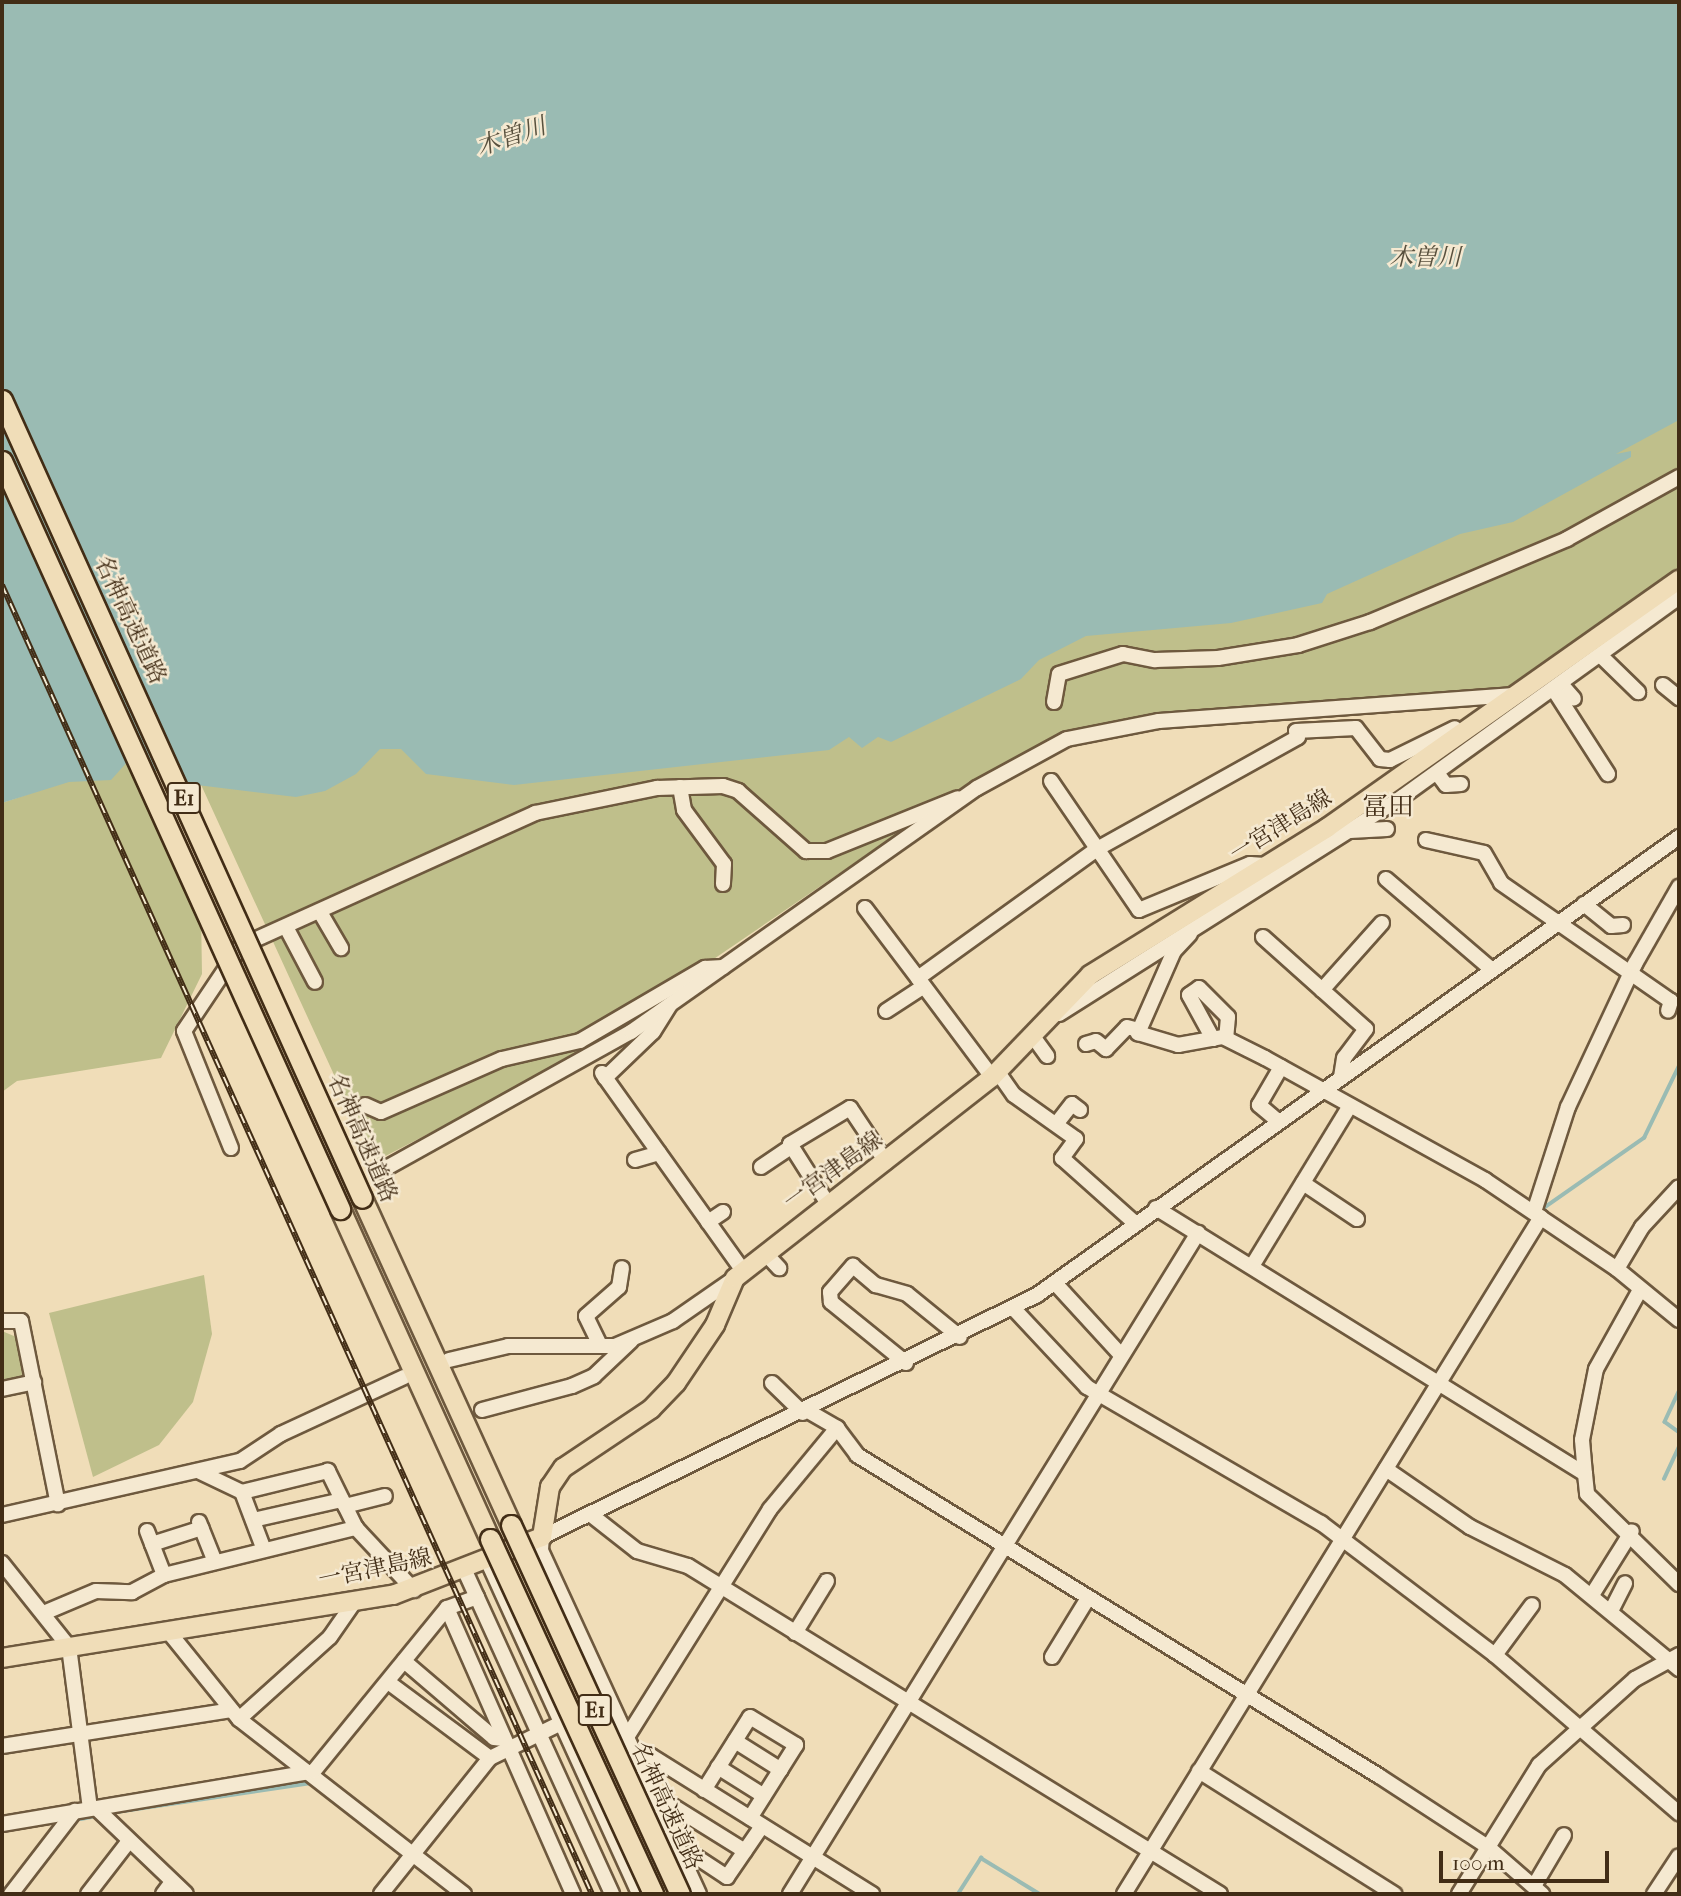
<!DOCTYPE html>
<meta charset="utf-8">
<style>
body{margin:0}
#map{position:relative;width:1681px;height:1896px;overflow:hidden;background:#f0ddb8;font-family:"IM FELL French Canon","Noto Serif JP",serif}
div>[style]{position:absolute}
[style*='--x']{left:calc(var(--x)*1px);top:calc(var(--y)*1px);width:calc(var(--w)*1px);rotate:calc(var(--a)*1deg)}
.green>*{inset:0;background:#bfbf8b}
.water>*{inset:0;background:#9abbb3}
.stream>*{height:3.5px;margin:-1.75px;padding:0 1.75px;transform-origin:1.75px;border-radius:1.75px;background:#9abbb3}
.roads{filter:drop-shadow(2px 0 #6e593e) drop-shadow(-2px 0 #6e593e) drop-shadow(0 2px #6e593e) drop-shadow(0 -2px #6e593e)}
.minor>*{height:14px;margin:-7px;padding:0 7px;transform-origin:7px;border-radius:7px;background:#f5e9d1}
.major>*{height:18px;margin:-9px;padding:0 9px;transform-origin:9px;border-radius:9px;background:#f0ddb8}
.highway>*{height:19px;margin:-9.5px;padding:0 9.5px;transform-origin:9.5px;border-radius:9.5px;background:#f0ddb8}
.rail>*{height:6px;margin-top:-3px;transform-origin:0;background:repeating-linear-gradient(90deg,#f5e9d1 0 10px,#422d16 0 20px);box-sizing:border-box;border-block:2px solid #422d16}
.bridges{filter:drop-shadow(2px 0 #422d16) drop-shadow(-2px 0 #422d16) drop-shadow(0 2px #422d16) drop-shadow(0 -2px #422d16)}
.highway-bridge>*{height:19px;margin:-9.5px;padding:0 9.5px;transform-origin:9.5px;border-radius:9.5px;background:#f0ddb8}
span{translate:-50% -50%;white-space:nowrap;text-align:center;line-height:1.15;-webkit-text-stroke:5px #f5e9d1;paint-order:stroke}
.shield-label span{padding:2px 5px;background:#f5e9d1;border:2px solid;border-radius:5px;-webkit-text-stroke-width:0}
.shield-label{font-size:21px;color:#422d16;font-weight:700}
.street-label{font-size:23px;color:#422d16}
.water-label{font-size:24px;color:#58503d;font-style:italic}
.quarter-label{font-size:26px;color:#422d16}
.frame{position:absolute;inset:0;border:4px solid #422d16;pointer-events:none}
.scale{position:absolute;left:1439px;top:1851px;width:170px;height:32px;box-sizing:border-box;border:4px solid #422d16;border-top:0;padding-left:9px;font-size:21px;line-height:24px;white-space:nowrap;color:#422d16;-webkit-text-stroke:5px #f5e9d1;paint-order:stroke}
</style>
<div id="map">
<div class="green">
<div style="clip-path:polygon(1679px 402px,1679px 569px,1517px 687px,1158px 714px,1064px 731px,973px 782px,551px 1070px,374px 1162px,197px 776px,358px 748px,787px 750px,841px 740px,1063px 643px)"></div>
<div style="clip-path:polygon(129px 760px,201px 913px,202px 974px,161px 1058px,17px 1081px,2px 1092px,2px 803px)"></div>
<div style="clip-path:polygon(204px 1275px,212px 1334px,193px 1402px,159px 1445px,93px 1477px,49px 1313px)"></div>
<div style="clip-path:polygon(2px 1331px,21px 1339px,30px 1380px,2px 1386px)"></div>
</div>
<div class="water">
<div style="clip-path:polygon(2px 2px,1679px 2px,1679px 420px,1616px 454px,1631px 451px,1631px 457px,1513px 522px,1460px 534px,1327px 594px,1322px 603px,1231px 623px,1086px 636px,1039px 660px,1021px 679px,891px 742px,878px 737px,862px 748px,849px 737px,829px 750px,514px 785px,426px 774px,401px 749px,380px 749px,356px 774px,325px 791px,296px 797px,189px 784px,129px 760px,111px 780px,69px 782px,2px 803px)"></div>
</div>
<div class="stream">
<div style="--x:1541;--y:1210;--w:126;--a:-35"></div>
<div style="--x:1644;--y:1138;--w:80;--a:-64.1"></div>
<div style="--x:1679;--y:1392;--w:33;--a:115"></div>
<div style="--x:1665;--y:1422;--w:17;--a:36"></div>
<div style="--x:1664;--y:1479;--w:35;--a:-65"></div>
<div style="--x:110;--y:1813;--w:203;--a:-8.5"></div>
<div style="--x:81;--y:1819;--w:15;--a:-11"></div>
<div style="--x:958;--y:1894;--w:43;--a:-57.4"></div>
<div style="--x:981;--y:1858;--w:69;--a:31.4"></div>
</div>
<div class="roads">
<div class="minor">
<div style="--x:1601;--y:656;--w:52;--a:44.2"></div>
<div style="--x:1562;--y:685;--w:18;--a:49"></div>
<div style="--x:1663;--y:685;--w:21;--a:39"></div>
<div style="--x:1554;--y:690;--w:100;--a:57.3"></div>
<div style="--x:1054;--y:702;--w:28;--a:-80"></div>
<div style="--x:1059;--y:674;--w:67;--a:-17.4"></div>
<div style="--x:1123;--y:654;--w:33;--a:11"></div>
<div style="--x:1155;--y:660;--w:63;--a:-1.8"></div>
<div style="--x:1218;--y:658;--w:81;--a:-9.2"></div>
<div style="--x:1298;--y:645;--w:76;--a:-17.7"></div>
<div style="--x:1370;--y:622;--w:214;--a:-22.8"></div>
<div style="--x:1567;--y:539;--w:128;--a:-29"></div>
<div style="--x:1437;--y:773;--w:15;--a:53"></div>
<div style="--x:1446;--y:785;--w:15;--a:-4"></div>
<div style="--x:1051;--y:781;--w:156;--a:55.7"></div>
<div style="--x:1139;--y:910;--w:120;--a:-22.5"></div>
<div style="--x:1250;--y:864;--w:15;--a:4"></div>
<div style="--x:680;--y:787;--w:23;--a:80"></div>
<div style="--x:684;--y:810;--w:67;--a:53.5"></div>
<div style="--x:724;--y:864;--w:20;--a:93"></div>
<div style="--x:1350;--y:831;--w:37;--a:-3"></div>
<div style="--x:1426;--y:840;--w:59;--a:12.6"></div>
<div style="--x:1484;--y:853;--w:34;--a:60"></div>
<div style="--x:1501;--y:883;--w:207;--a:34.8"></div>
<div style="--x:1671;--y:1001;--w:10;--a:107"></div>
<div style="--x:1386;--y:879;--w:138;--a:40.6"></div>
<div style="--x:1584;--y:904;--w:35;--a:39"></div>
<div style="--x:1611;--y:926;--w:12;--a:-5"></div>
<div style="--x:865;--y:908;--w:88;--a:52.9"></div>
<div style="--x:320;--y:912;--w:42;--a:59.7"></div>
<div style="--x:286;--y:927;--w:62;--a:62.2"></div>
<div style="--x:1190;--y:934;--w:23;--a:133"></div>
<div style="--x:1174;--y:951;--w:90;--a:113.7"></div>
<div style="--x:1138;--y:1033;--w:42;--a:16.7"></div>
<div style="--x:1178;--y:1045;--w:46;--a:-10.1"></div>
<div style="--x:1223;--y:1037;--w:47;--a:26.6"></div>
<div style="--x:1265;--y:1058;--w:252;--a:29"></div>
<div style="--x:1485;--y:1180;--w:159;--a:34"></div>
<div style="--x:1617;--y:1269;--w:80;--a:39.4"></div>
<div style="--x:1263;--y:937;--w:138;--a:41.8"></div>
<div style="--x:1366;--y:1029;--w:36;--a:127"></div>
<div style="--x:1344;--y:1058;--w:18;--a:99"></div>
<div style="--x:1322;--y:990;--w:90;--a:-48.2"></div>
<div style="--x:886;--y:1011;--w:45;--a:-33.3"></div>
<div style="--x:1059;--y:1014;--w:406;--a:-32.3"></div>
<div style="--x:1402;--y:797;--w:342;--a:-35.8"></div>
<div style="--x:1032;--y:1035;--w:26;--a:54"></div>
<div style="--x:1213;--y:1039;--w:50;--a:-118.6"></div>
<div style="--x:1189;--y:995;--w:12;--a:-35"></div>
<div style="--x:1199;--y:988;--w:41;--a:45"></div>
<div style="--x:1228;--y:1017;--w:21;--a:95"></div>
<div style="--x:1086;--y:1044;--w:10;--a:-17"></div>
<div style="--x:1096;--y:1041;--w:13;--a:39"></div>
<div style="--x:1106;--y:1049;--w:30;--a:-46"></div>
<div style="--x:1127;--y:1027;--w:11;--a:15"></div>
<div style="--x:997;--y:1071;--w:29;--a:55"></div>
<div style="--x:1014;--y:1095;--w:76;--a:35.4"></div>
<div style="--x:1076;--y:1139;--w:24;--a:126"></div>
<div style="--x:1062;--y:1158;--w:98;--a:41.7"></div>
<div style="--x:602;--y:1073;--w:243;--a:54.5"></div>
<div style="--x:992;--y:1077;--w:124;--a:-126.8"></div>
<div style="--x:918;--y:978;--w:221;--a:-35.8"></div>
<div style="--x:1097;--y:849;--w:230;--a:-29.1"></div>
<div style="--x:1298;--y:737;--w:6;--a:-108"></div>
<div style="--x:1296;--y:731;--w:60;--a:-2.9"></div>
<div style="--x:1356;--y:728;--w:39;--a:52"></div>
<div style="--x:1380;--y:759;--w:10;--a:6"></div>
<div style="--x:1390;--y:760;--w:72;--a:-26.2"></div>
<div style="--x:605;--y:1078;--w:66;--a:-43.8"></div>
<div style="--x:653;--y:1032;--w:31;--a:-58"></div>
<div style="--x:365;--y:1105;--w:17;--a:24"></div>
<div style="--x:381;--y:1112;--w:132;--a:-23.7"></div>
<div style="--x:502;--y:1059;--w:80;--a:-13"></div>
<div style="--x:580;--y:1041;--w:145;--a:-30.3"></div>
<div style="--x:705;--y:968;--w:18;--a:-3"></div>
<div style="--x:1278;--y:1121;--w:25;--a:-140"></div>
<div style="--x:1259;--y:1105;--w:44;--a:-59.9"></div>
<div style="--x:1057;--y:1123;--w:24;--a:-52"></div>
<div style="--x:1072;--y:1104;--w:10;--a:37"></div>
<div style="--x:231;--y:1148;--w:126;--a:-111.9"></div>
<div style="--x:184;--y:1031;--w:102;--a:-56.2"></div>
<div style="--x:241;--y:946;--w:323;--a:-24.3"></div>
<div style="--x:535;--y:813;--w:125;--a:-11.6"></div>
<div style="--x:657;--y:788;--w:66;--a:-1.7"></div>
<div style="--x:723;--y:786;--w:16;--a:18"></div>
<div style="--x:738;--y:791;--w:91;--a:41.4"></div>
<div style="--x:806;--y:851;--w:21;--a:0"></div>
<div style="--x:827;--y:851;--w:141;--a:-22"></div>
<div style="--x:635;--y:1160;--w:25;--a:-16"></div>
<div style="--x:761;--y:1167;--w:32;--a:-34"></div>
<div style="--x:381;--y:1171;--w:286;--a:-29.1"></div>
<div style="--x:631;--y:1032;--w:423;--a:-35.2"></div>
<div style="--x:977;--y:788;--w:102;--a:-28.6"></div>
<div style="--x:1067;--y:739;--w:94;--a:-11.1"></div>
<div style="--x:1159;--y:721;--w:359;--a:-4.2"></div>
<div style="--x:1303;--y:1183;--w:65;--a:33.7"></div>
<div style="--x:828;--y:1204;--w:71;--a:-122.3"></div>
<div style="--x:790;--y:1144;--w:70;--a:-31"></div>
<div style="--x:850;--y:1108;--w:65;--a:56.3"></div>
<div style="--x:1156;--y:1208;--w:505;--a:31.8"></div>
<div style="--x:1534;--y:1212;--w:110;--a:-72.1"></div>
<div style="--x:1568;--y:1107;--w:158;--a:-64.9"></div>
<div style="--x:1635;--y:964;--w:89;--a:-60.3"></div>
<div style="--x:708;--y:1222;--w:18;--a:-34"></div>
<div style="--x:765;--y:1253;--w:21;--a:47"></div>
<div style="--x:1254;--y:1263;--w:184;--a:-58.6"></div>
<div style="--x:1617;--y:1269;--w:49;--a:-59.2"></div>
<div style="--x:1642;--y:1227;--w:54;--a:-47.2"></div>
<div style="--x:1055;--y:1283;--w:98;--a:47.5"></div>
<div style="--x:1640;--y:1290;--w:90;--a:119.1"></div>
<div style="--x:1596;--y:1369;--w:72;--a:101.2"></div>
<div style="--x:1582;--y:1440;--w:34;--a:85"></div>
<div style="--x:1585;--y:1474;--w:20;--a:84"></div>
<div style="--x:1587;--y:1494;--w:129;--a:44.4"></div>
<div style="--x:1014;--y:1309;--w:107;--a:46.9"></div>
<div style="--x:1087;--y:1387;--w:271;--a:30.2"></div>
<div style="--x:1321;--y:1523;--w:218;--a:37.2"></div>
<div style="--x:1495;--y:1655;--w:243;--a:40.7"></div>
<div style="--x:2;--y:1321;--w:19;--a:0"></div>
<div style="--x:21;--y:1321;--w:187;--a:78.6"></div>
<div style="--x:600;--y:1345;--w:32;--a:-116"></div>
<div style="--x:586;--y:1316;--w:44;--a:-41.3"></div>
<div style="--x:619;--y:1287;--w:19;--a:-81"></div>
<div style="--x:449;--y:1360;--w:61;--a:-13.3"></div>
<div style="--x:508;--y:1346;--w:107;--a:0"></div>
<div style="--x:615;--y:1346;--w:63;--a:-23.3"></div>
<div style="--x:673;--y:1321;--w:75;--a:-34.7"></div>
<div style="--x:906;--y:1363;--w:97;--a:-140.9"></div>
<div style="--x:831;--y:1302;--w:10;--a:-96"></div>
<div style="--x:830;--y:1292;--w:35;--a:-49"></div>
<div style="--x:853;--y:1266;--w:30;--a:40"></div>
<div style="--x:876;--y:1285;--w:32;--a:16"></div>
<div style="--x:907;--y:1294;--w:68;--a:39.1"></div>
<div style="--x:772;--y:1383;--w:43;--a:44.1"></div>
<div style="--x:2;--y:1389;--w:33;--a:-12"></div>
<div style="--x:482;--y:1410;--w:93;--a:-14.9"></div>
<div style="--x:572;--y:1386;--w:24;--a:-24"></div>
<div style="--x:594;--y:1376;--w:51;--a:-43.4"></div>
<div style="--x:808;--y:1411;--w:34;--a:30"></div>
<div style="--x:837;--y:1428;--w:34;--a:53"></div>
<div style="--x:857;--y:1455;--w:613;--a:31.59"></div>
<div style="--x:1379;--y:1776;--w:130;--a:33.1"></div>
<div style="--x:1488;--y:1847;--w:72;--a:41"></div>
<div style="--x:1386;--y:1469;--w:102;--a:34.6"></div>
<div style="--x:1470;--y:1527;--w:106;--a:26.8"></div>
<div style="--x:1565;--y:1575;--w:148;--a:39.5"></div>
<div style="--x:200;--y:1472;--w:47;--a:25.5"></div>
<div style="--x:242;--y:1492;--w:62;--a:69.2"></div>
<div style="--x:345;--y:1506;--w:41;--a:-14"></div>
<div style="--x:590;--y:1514;--w:60;--a:38.2"></div>
<div style="--x:637;--y:1551;--w:53;--a:16.4"></div>
<div style="--x:688;--y:1566;--w:625;--a:31.66"></div>
<div style="--x:2;--y:1515;--w:244;--a:-12.8"></div>
<div style="--x:240;--y:1461;--w:49;--a:-33.4"></div>
<div style="--x:281;--y:1434;--w:136;--a:-24.9"></div>
<div style="--x:253;--y:1520;--w:91;--a:-12.7"></div>
<div style="--x:199;--y:1522;--w:43;--a:68.2"></div>
<div style="--x:356;--y:1528;--w:85;--a:46.9"></div>
<div style="--x:147;--y:1531;--w:47;--a:68.9"></div>
<div style="--x:152;--y:1544;--w:52;--a:-17.7"></div>
<div style="--x:488;--y:1562;--w:365;--a:65.5"></div>
<div style="--x:2;--y:1563;--w:107;--a:51.4"></div>
<div style="--x:69;--y:1647;--w:163;--a:82.6"></div>
<div style="--x:465;--y:1571;--w:355;--a:65.5"></div>
<div style="--x:1592;--y:1595;--w:75;--a:-58"></div>
<div style="--x:447;--y:1608;--w:32;--a:-20"></div>
<div style="--x:1611;--y:1611;--w:31;--a:-63"></div>
<div style="--x:46;--y:1612;--w:54;--a:-22.8"></div>
<div style="--x:96;--y:1591;--w:36;--a:2"></div>
<div style="--x:132;--y:1592;--w:36;--a:-28"></div>
<div style="--x:164;--y:1575;--w:198;--a:-13.8"></div>
<div style="--x:356;--y:1528;--w:64;--a:-116.2"></div>
<div style="--x:328;--y:1471;--w:89;--a:166.3"></div>
<div style="--x:168;--y:1631;--w:113;--a:51.1"></div>
<div style="--x:239;--y:1719;--w:285;--a:37.9"></div>
<div style="--x:795;--y:1633;--w:61;--a:-58.4"></div>
<div style="--x:1495;--y:1655;--w:62;--a:-53.5"></div>
<div style="--x:1052;--y:1657;--w:69;--a:-58.6"></div>
<div style="--x:404;--y:1661;--w:118;--a:40.5"></div>
<div style="--x:494;--y:1738;--w:10;--a:6"></div>
<div style="--x:388;--y:1682;--w:127;--a:36.7"></div>
<div style="--x:239;--y:1719;--w:122;--a:-42"></div>
<div style="--x:330;--y:1637;--w:44;--a:-55.2"></div>
<div style="--x:627;--y:1737;--w:269;--a:-57.9"></div>
<div style="--x:770;--y:1509;--w:105;--a:-50.4"></div>
<div style="--x:735;--y:1741;--w:54;--a:32.2"></div>
<div style="--x:2;--y:1746;--w:232;--a:-8.9"></div>
<div style="--x:636;--y:1758;--w:15;--a:-8"></div>
<div style="--x:651;--y:1756;--w:261;--a:32"></div>
<div style="--x:718;--y:1767;--w:54;--a:32.2"></div>
<div style="--x:1199;--y:1771;--w:231;--a:32.2"></div>
<div style="--x:704;--y:1790;--w:86;--a:-57.8"></div>
<div style="--x:750;--y:1717;--w:54;--a:31.3"></div>
<div style="--x:796;--y:1745;--w:86;--a:122.2"></div>
<div style="--x:659;--y:1807;--w:12;--a:-9"></div>
<div style="--x:671;--y:1805;--w:87;--a:31.9"></div>
<div style="--x:96;--y:1808;--w:124;--a:43.7"></div>
<div style="--x:2;--y:1824;--w:316;--a:-9.6"></div>
<div style="--x:314;--y:1771;--w:210;--a:-50.8"></div>
<div style="--x:447;--y:1608;--w:313;--a:66.2"></div>
<div style="--x:682;--y:1856;--w:10;--a:-11"></div>
<div style="--x:692;--y:1854;--w:42;--a:33.3"></div>
<div style="--x:727;--y:1877;--w:62;--a:-55.5"></div>
<div style="--x:1534;--y:1886;--w:59;--a:-59.5"></div>
<div style="--x:11;--y:1894;--w:105;--a:-52.4"></div>
<div style="--x:88;--y:1894;--w:67;--a:-52.3"></div>
<div style="--x:163;--y:1894;--w:15;--a:-53"></div>
<div style="--x:381;--y:1894;--w:174;--a:-51.3"></div>
<div style="--x:490;--y:1758;--w:79;--a:-26.2"></div>
<div style="--x:699;--y:1894;--w:379;--a:-114.7"></div>
<div style="--x:541;--y:1550;--w:13;--a:-86"></div>
<div style="--x:542;--y:1537;--w:551;--a:-26.05"></div>
<div style="--x:1037;--y:1295;--w:789;--a:-35.5"></div>
<div style="--x:790;--y:1894;--w:777;--a:-58.32"></div>
<div style="--x:1124;--y:1894;--w:795;--a:-58.37"></div>
<div style="--x:1459;--y:1894;--w:152;--a:-58.2"></div>
<div style="--x:1539;--y:1765;--w:129;--a:-41.9"></div>
<div style="--x:1635;--y:1679;--w:50;--a:-28.6"></div>
<div style="--x:1654;--y:1894;--w:45;--a:-56.7"></div>
</div>
<div class="major">
<div style="--x:2;--y:1658;--w:396;--a:-9.2"></div>
<div style="--x:393;--y:1595;--w:160;--a:-21.3"></div>
<div style="--x:542;--y:1537;--w:51;--a:-80.9"></div>
<div style="--x:550;--y:1487;--w:23;--a:-56"></div>
<div style="--x:563;--y:1468;--w:106;--a:-33.8"></div>
<div style="--x:651;--y:1409;--w:36;--a:-46"></div>
<div style="--x:676;--y:1383;--w:70;--a:-56.1"></div>
<div style="--x:715;--y:1325;--w:51;--a:-66.9"></div>
<div style="--x:735;--y:1278;--w:326;--a:-38"></div>
<div style="--x:992;--y:1077;--w:141;--a:-46.1"></div>
<div style="--x:1090;--y:975;--w:279;--a:-31.8"></div>
<div style="--x:1327;--y:828;--w:431;--a:-35.2"></div>
</div>
<div class="highway">
<div style="--x:362;--y:1198;--w:359;--a:65.5"></div>
<div style="--x:340;--y:1209;--w:362;--a:65.6"></div>
</div>
</div>
<div class="rail">
<div style="--x:2;--y:585;--w:1436;--a:65.74"></div>
</div>
<div class="bridges">
<div class="highway-bridge">
<div style="--x:2;--y:400;--w:875;--a:65.72"></div>
<div style="--x:2;--y:461;--w:821;--a:65.68"></div>
<div style="--x:511;--y:1525;--w:406;--a:65.4"></div>
<div style="--x:490;--y:1539;--w:391;--a:65.3"></div>
</div>
</div>
<div class="shield-label">
<span style="left:184px;top:798px">E1</span>
<span style="left:595px;top:1710px">E1</span>
</div>
<div class="street-label">
<span style="left:130px;top:620px;rotate:65deg">名神高速道路</span>
<span style="left:1281px;top:826px;rotate:-32deg">一宮津島線</span>
<span style="left:362px;top:1138px;rotate:66deg">名神高速道路</span>
<span style="left:833px;top:1171px;rotate:-36deg">一宮津島線</span>
<span style="left:375px;top:1569px;rotate:-12deg">一宮津島線</span>
<span style="left:666px;top:1806px;rotate:65deg">名神高速道路</span>
</div>
<div class="water-label">
<span style="left:511px;top:137px;rotate:-19deg">木曽川</span>
<span style="left:1425px;top:258px">木曽川</span>
</div>
<div class="quarter-label">
<span style="left:1388px;top:807px">冨田</span>
</div>
<div class="frame"></div>
<div class="scale">100 m</div>
</div>
